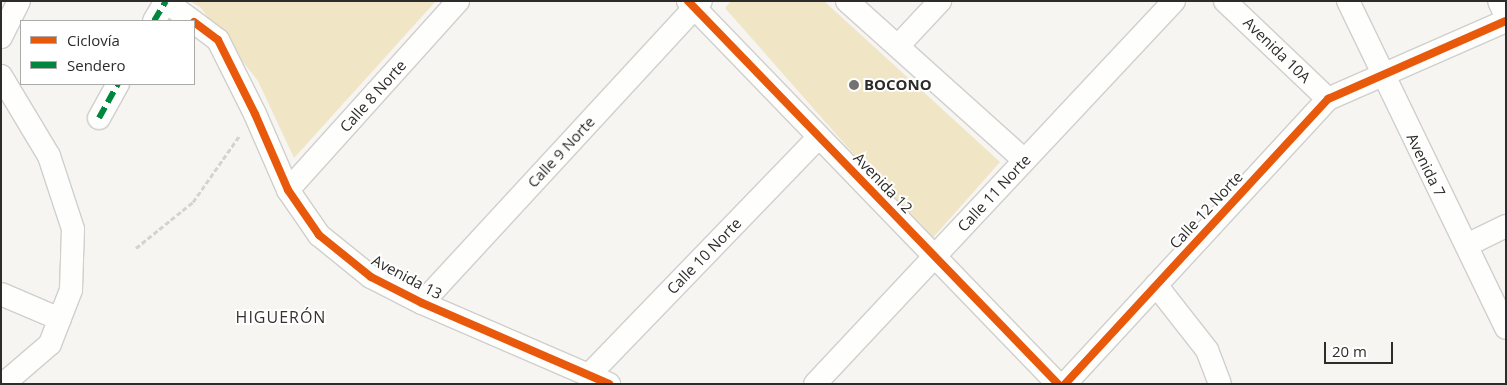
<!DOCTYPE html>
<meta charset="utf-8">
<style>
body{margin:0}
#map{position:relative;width:1507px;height:385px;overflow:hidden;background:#f6f5f2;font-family:"Open Sans",sans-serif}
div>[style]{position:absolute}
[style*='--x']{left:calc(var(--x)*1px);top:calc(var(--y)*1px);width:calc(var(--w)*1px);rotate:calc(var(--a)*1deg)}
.green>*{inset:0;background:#f0e5c5}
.path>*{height:3px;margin-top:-1.5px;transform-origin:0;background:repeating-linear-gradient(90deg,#d3d3d1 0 5px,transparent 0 7.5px)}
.roads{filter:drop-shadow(1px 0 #d0cfcd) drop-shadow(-1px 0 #d0cfcd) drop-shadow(0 1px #d0cfcd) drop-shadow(0 -1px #d0cfcd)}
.street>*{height:22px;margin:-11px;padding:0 11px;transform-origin:11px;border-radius:11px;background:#fefefd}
.quiet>*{height:6px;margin-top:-3px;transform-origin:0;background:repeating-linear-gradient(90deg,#00873e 0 12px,transparent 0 18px)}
.cycleway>*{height:8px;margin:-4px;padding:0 4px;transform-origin:4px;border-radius:4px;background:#e8590c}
.dots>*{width:14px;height:14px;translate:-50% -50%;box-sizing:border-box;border:2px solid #fff;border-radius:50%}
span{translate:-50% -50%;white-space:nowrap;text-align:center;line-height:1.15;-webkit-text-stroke:4px #fff;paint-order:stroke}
.street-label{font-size:15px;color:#2d2c2a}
.poi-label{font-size:15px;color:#2d2c2a;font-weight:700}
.left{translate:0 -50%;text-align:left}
.neighbourhood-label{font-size:16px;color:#35332f;letter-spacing:1px}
.frame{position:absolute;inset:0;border:2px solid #2d2c2a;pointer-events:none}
.legend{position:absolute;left:20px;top:20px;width:175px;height:65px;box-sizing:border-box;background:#fff;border:1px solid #ababaa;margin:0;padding:6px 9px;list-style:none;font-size:15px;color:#2d2c2a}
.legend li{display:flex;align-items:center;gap:10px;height:25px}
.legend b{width:25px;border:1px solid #ababaa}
.scale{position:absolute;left:1324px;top:342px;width:69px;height:22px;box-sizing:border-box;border:2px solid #2d2c2a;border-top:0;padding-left:6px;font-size:15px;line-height:18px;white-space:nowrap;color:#2d2c2a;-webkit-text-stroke:4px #fff;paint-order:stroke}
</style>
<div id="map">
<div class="green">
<div style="clip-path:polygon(190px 1px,436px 1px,294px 158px,258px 81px,200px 7px)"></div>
<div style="clip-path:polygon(731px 1px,824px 1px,1000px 162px,930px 241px,725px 8px)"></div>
</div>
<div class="path">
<div style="--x:136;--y:248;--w:73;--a:-38.9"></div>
<div style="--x:193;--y:202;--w:82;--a:-55"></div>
</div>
<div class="roads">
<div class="street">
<div style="--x:165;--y:1;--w:34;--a:36"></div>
<div style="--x:688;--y:1;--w:533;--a:45.99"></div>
<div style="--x:847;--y:1;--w:238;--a:41.9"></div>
<div style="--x:1225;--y:1;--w:142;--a:43.6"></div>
<div style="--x:1348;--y:1;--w:363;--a:64.2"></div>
<div style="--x:1499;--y:1;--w:17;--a:65"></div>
<div style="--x:154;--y:21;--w:23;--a:-59"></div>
<div style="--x:194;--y:22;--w:30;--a:37"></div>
<div style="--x:218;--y:40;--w:83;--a:63.4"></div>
<div style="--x:255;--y:114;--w:83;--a:66.5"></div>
<div style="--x:288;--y:190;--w:55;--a:55.4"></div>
<div style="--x:319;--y:235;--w:67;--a:38.9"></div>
<div style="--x:371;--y:277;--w:57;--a:27"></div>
<div style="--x:422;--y:303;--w:204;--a:23.4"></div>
<div style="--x:1;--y:37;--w:40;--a:-63.4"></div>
<div style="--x:898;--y:46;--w:62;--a:-47"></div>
<div style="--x:1;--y:76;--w:93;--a:59"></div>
<div style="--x:49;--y:156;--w:77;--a:71.8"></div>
<div style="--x:73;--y:229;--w:61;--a:91.9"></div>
<div style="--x:71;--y:290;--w:58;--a:111.3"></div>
<div style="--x:50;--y:344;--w:57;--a:139.3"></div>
<div style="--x:7;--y:381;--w:6;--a:171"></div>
<div style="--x:99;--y:118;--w:39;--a:-61"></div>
<div style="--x:288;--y:190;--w:254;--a:-48"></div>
<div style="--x:1467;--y:245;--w:43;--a:-26"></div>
<div style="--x:1156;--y:285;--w:83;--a:51.9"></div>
<div style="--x:1207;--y:350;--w:36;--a:69"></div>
<div style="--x:1;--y:294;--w:64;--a:23"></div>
<div style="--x:422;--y:303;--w:411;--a:-47.3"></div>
<div style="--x:589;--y:375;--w:331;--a:-46"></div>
<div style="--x:815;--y:384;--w:525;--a:-46.85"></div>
<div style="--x:1065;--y:384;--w:388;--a:-47.3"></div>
<div style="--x:1328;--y:99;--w:194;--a:-23.7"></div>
</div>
</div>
<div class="quiet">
<div style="--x:154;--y:21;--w:23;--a:-59"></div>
<div style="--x:99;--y:118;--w:39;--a:-61"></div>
</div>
<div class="cycleway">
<div style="--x:688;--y:1;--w:533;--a:45.99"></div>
<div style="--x:194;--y:22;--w:30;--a:37"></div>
<div style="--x:218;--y:40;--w:83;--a:63.4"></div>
<div style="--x:255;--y:114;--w:83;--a:66.5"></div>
<div style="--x:288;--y:190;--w:55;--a:55.4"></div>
<div style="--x:319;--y:235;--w:67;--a:38.9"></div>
<div style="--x:371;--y:277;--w:57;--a:27"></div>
<div style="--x:422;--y:303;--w:204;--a:23.4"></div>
<div style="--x:1065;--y:384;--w:388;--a:-47.3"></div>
<div style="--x:1328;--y:99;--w:194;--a:-23.7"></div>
</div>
<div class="dots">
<div style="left:854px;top:85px;background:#737270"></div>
</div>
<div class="street-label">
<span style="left:1277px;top:50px;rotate:44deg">Avenida 10A</span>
<span style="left:373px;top:96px;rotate:-48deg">Calle 8 Norte</span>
<span style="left:561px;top:152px;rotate:-47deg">Calle 9 Norte</span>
<span style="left:1426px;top:165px;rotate:64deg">Avenida 7</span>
<span style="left:883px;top:183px;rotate:46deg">Avenida 12</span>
<span style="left:994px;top:193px;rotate:-47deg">Calle 11 Norte</span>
<span style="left:1206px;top:210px;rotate:-47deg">Calle 12 Norte</span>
<span style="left:704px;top:256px;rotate:-46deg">Calle 10 Norte</span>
<span style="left:407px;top:277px;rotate:28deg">Avenida 13</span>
</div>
<div class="poi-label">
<span class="left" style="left:864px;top:85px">BOCONO</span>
</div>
<div class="neighbourhood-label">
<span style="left:281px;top:317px">HIGUERÓN</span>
</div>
<div class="frame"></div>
<ul class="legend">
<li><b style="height:6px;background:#e8590c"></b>Ciclovía</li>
<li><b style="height:6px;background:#00873e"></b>Sendero</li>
</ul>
<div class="scale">20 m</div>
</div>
